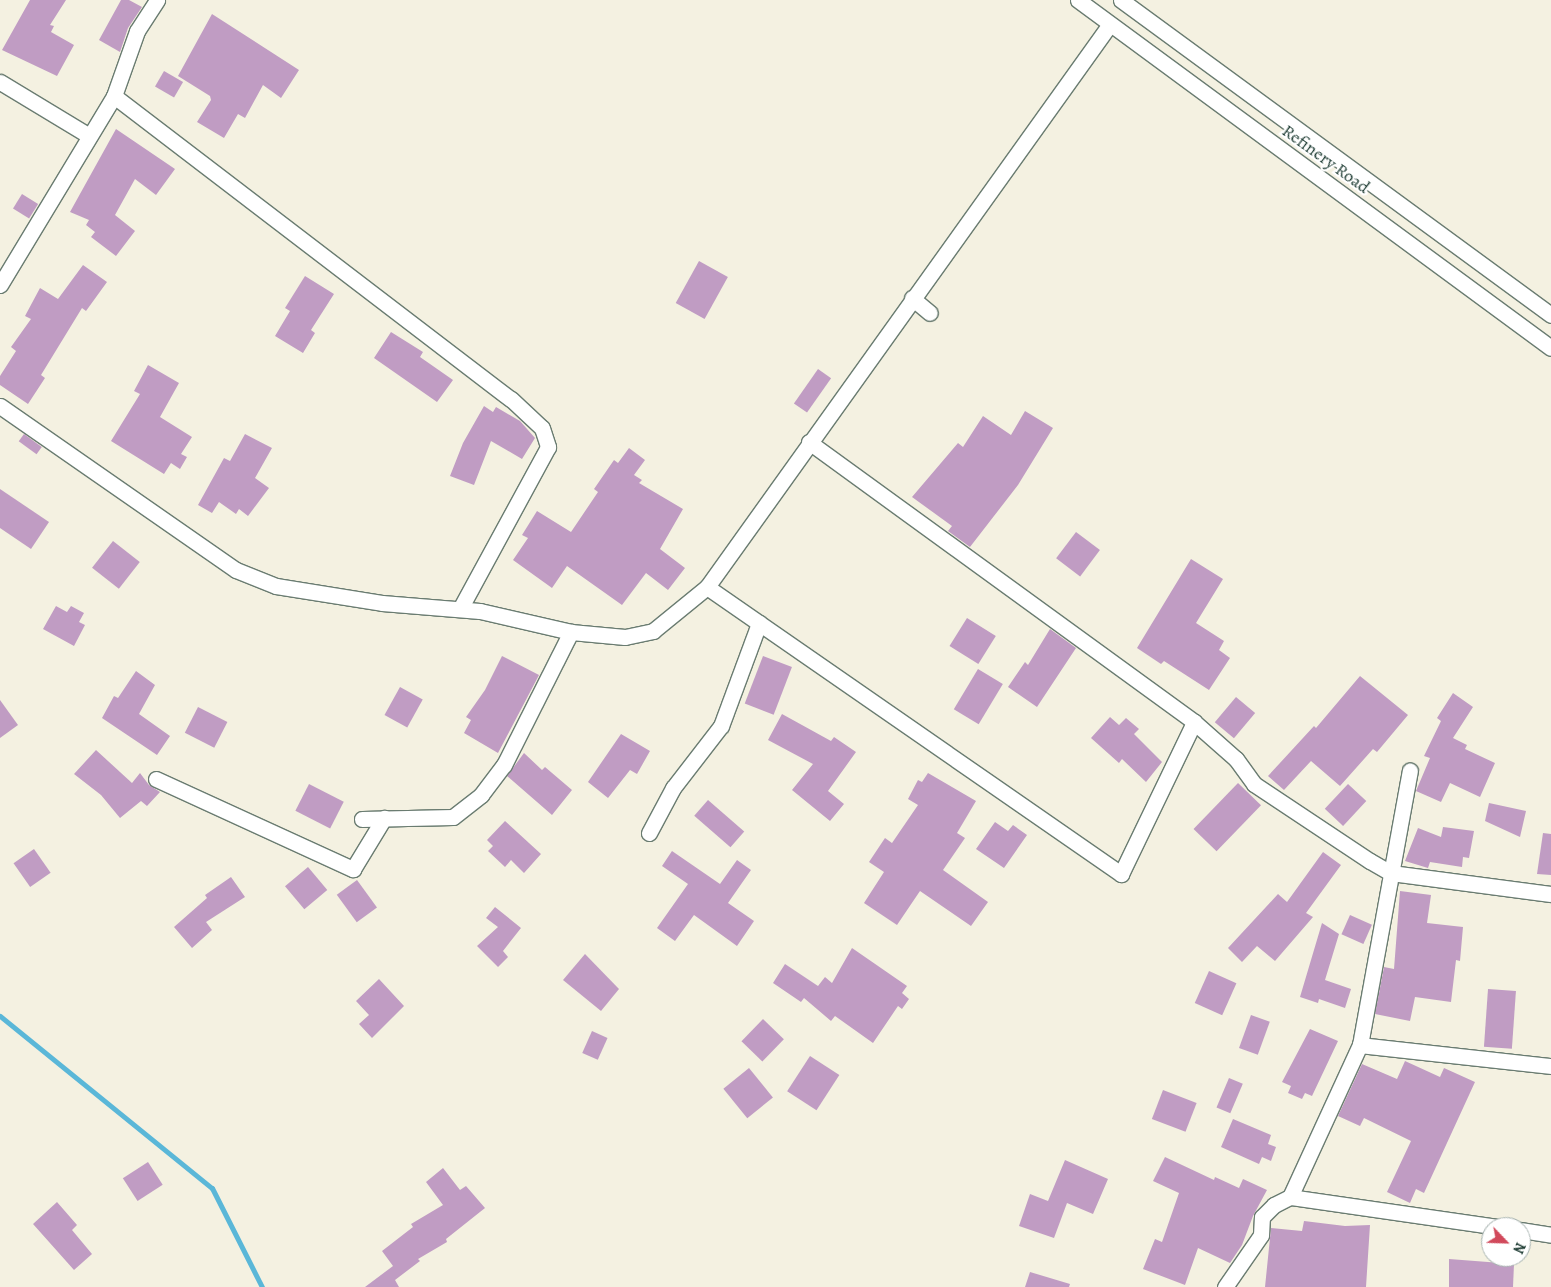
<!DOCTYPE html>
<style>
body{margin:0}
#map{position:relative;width:1551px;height:1287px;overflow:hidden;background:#f4f1e1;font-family:Alegreya,serif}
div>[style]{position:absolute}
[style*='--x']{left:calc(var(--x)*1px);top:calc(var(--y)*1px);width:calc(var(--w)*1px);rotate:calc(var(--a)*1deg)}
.stream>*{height:5px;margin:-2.5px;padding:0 2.5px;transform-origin:2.5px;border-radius:2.5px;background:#5ab7d8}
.building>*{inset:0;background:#c09cc3;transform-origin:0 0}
.roads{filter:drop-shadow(1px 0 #6a7c71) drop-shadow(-1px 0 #6a7c71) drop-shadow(0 1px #6a7c71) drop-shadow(0 -1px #6a7c71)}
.minor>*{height:15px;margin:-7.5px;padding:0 7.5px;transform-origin:7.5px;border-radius:7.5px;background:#fff}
span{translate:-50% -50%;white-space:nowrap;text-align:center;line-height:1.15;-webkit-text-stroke:4.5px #fff;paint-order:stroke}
.street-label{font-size:18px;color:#1f3d34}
.north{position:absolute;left:1481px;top:1217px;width:50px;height:50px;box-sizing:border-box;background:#fff;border:1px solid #a5b1ae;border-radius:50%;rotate:114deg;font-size:14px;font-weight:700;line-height:20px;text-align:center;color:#1f3d34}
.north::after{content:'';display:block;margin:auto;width:18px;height:22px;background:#d1495b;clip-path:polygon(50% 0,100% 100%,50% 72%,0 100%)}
</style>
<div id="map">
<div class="stream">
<div style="--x:0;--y:1016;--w:273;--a:39.1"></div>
<div style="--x:212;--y:1188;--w:111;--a:63.2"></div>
</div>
<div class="building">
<div style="clip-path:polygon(30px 0,66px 0,50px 25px,54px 26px,51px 32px,74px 45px,57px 76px,2px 50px)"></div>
<div style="clip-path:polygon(121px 0,129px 0,142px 7px,128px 28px,120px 52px,99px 40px)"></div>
<div style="clip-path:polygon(212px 14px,299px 70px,281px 98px,263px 85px,245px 118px,238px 114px,224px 138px,197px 122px,211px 100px,210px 96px,178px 76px)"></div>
<div style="left:164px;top:71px;width:22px;height:18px;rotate:30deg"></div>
<div style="clip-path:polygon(116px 129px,175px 169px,156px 195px,135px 179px,115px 215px,135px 231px,116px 256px,91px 237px,95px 232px,86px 225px,89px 220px,70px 212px)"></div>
<div style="left:22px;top:194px;width:19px;height:17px;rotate:32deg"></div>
<div style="left:699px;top:261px;width:33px;height:48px;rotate:29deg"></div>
<div style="clip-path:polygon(83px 265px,107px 282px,86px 311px,82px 308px,41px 375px,45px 378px,28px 404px,0 385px,0 376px,16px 351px,11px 347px,31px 319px,25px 316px,40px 288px,58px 299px)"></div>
<div style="clip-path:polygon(305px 276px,334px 294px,311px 330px,315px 333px,303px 353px,275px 336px,290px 311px,285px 308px)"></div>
<div style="clip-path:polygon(391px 332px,423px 352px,420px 357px,453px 380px,437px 402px,374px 358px)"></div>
<div style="clip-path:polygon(148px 365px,179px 383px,160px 417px,192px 437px,181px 454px,187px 457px,180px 469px,171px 463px,164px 474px,111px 441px,140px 394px,134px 391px)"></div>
<div style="left:818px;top:369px;width:16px;height:42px;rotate:35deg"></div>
<div style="clip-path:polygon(484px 406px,493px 412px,496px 407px,520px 421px,535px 438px,522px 459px,491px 441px,474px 485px,450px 476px,463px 443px)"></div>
<div style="clip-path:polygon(1025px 411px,1053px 428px,1018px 485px,970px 547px,948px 531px,952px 526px,912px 497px,958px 443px,963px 447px,983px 416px,1011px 435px)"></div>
<div style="left:24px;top:434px;width:22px;height:9px;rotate:36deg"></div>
<div style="clip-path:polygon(245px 434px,272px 448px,255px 478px,269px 488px,248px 516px,239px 509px,236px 514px,219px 502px,212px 513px,198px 505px,224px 458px,230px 461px)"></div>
<div style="clip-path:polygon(629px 448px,645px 460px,634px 475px,642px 480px,639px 483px,683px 509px,660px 549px,685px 568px,668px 590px,646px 573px,622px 605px,567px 566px,552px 588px,513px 560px,528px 538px,522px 535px,537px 511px,571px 532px,598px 492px,594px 489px,614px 460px,618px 463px)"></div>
<div style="clip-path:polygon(0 489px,49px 522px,31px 549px,0 528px)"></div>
<div style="left:1076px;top:532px;width:30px;height:33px;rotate:37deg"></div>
<div style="left:113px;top:541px;width:34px;height:34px;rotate:38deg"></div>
<div style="clip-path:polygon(1191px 559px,1223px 579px,1196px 623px,1224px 641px,1219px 650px,1230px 658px,1209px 690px,1164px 661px,1161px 664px,1137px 648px)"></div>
<div style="clip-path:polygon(56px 606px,67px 612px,71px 606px,84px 613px,79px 622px,85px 625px,74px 646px,43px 629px)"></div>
<div style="left:967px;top:618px;width:34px;height:33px;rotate:32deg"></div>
<div style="clip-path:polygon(1050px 629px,1076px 648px,1037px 707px,1008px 687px,1025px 662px,1028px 665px)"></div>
<div style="clip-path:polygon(502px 656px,539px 675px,498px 753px,464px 733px,471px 720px,466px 717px,485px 690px)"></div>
<div style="left:763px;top:656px;width:31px;height:51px;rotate:21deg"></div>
<div style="left:978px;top:669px;width:29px;height:47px;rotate:31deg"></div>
<div style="clip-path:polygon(136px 671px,155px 685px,139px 714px,170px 736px,157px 755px,102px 718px,114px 696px,118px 698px)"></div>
<div style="clip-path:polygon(1360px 676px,1408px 715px,1377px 752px,1373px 749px,1340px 786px,1311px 761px,1284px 790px,1268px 776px,1314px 726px,1316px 728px)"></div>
<div style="left:400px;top:687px;width:26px;height:32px;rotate:29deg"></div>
<div style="clip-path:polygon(1453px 693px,1473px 707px,1453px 738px,1467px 745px,1465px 749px,1495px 763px,1480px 797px,1450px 783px,1441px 802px,1416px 791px,1430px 758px,1424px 756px,1441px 721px,1437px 718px)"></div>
<div style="left:1236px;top:697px;width:25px;height:33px;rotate:40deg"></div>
<div style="clip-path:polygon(0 700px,18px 725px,0 738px)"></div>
<div style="left:198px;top:707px;width:33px;height:29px;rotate:27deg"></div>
<div style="clip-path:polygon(782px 714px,831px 741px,834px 737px,856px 752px,828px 791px,844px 804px,830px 821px,792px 790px,813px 764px,768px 740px)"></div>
<div style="clip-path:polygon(1110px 717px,1119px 725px,1126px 718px,1139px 729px,1134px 734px,1162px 762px,1146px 782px,1122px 759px,1119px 763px,1091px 738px)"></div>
<div style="clip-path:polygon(621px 734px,650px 751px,637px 774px,630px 770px,608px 798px,588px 782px)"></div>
<div style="clip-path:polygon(96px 750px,132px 783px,140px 773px,149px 785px,160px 792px,147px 806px,141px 801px,120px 818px,101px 795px,74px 774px)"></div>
<div style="clip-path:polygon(524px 753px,542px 770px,545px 767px,572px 790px,552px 815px,507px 776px)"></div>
<div style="clip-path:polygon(928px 773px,976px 801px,957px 833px,965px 838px,943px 870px,988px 902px,971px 926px,920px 891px,897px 925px,864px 903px,884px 872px,869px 862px,885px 838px,892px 843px,918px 805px,908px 799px,918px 780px,922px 782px)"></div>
<div style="left:1238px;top:783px;width:32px;height:64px;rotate:44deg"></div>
<div style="left:309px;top:784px;width:39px;height:30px;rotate:27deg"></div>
<div style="left:1348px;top:784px;width:25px;height:34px;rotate:43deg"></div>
<div style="left:708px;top:800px;width:48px;height:21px;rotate:41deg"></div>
<div style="clip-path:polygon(1489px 803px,1526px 811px,1520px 837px,1485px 821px)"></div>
<div style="clip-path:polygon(505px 821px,541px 854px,524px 873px,511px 860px,505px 867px,488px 851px,493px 846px,487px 840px)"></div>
<div style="clip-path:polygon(995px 822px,1008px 831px,1013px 825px,1027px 835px,1004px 868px,976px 849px)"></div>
<div style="clip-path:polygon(1443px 827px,1474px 831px,1469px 858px,1463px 857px,1462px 867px,1430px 862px,1428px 868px,1405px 861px,1418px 828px,1441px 837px)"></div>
<div style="clip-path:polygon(1543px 833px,1551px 834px,1551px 875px,1537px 874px)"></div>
<div style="left:34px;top:849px;width:29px;height:25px;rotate:55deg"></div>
<div style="clip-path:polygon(672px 851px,720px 884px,737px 860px,751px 870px,728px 903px,754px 921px,737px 946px,694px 915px,675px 941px,657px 928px,688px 884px,662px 866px)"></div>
<div style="clip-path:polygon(1323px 852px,1341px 865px,1306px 913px,1313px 917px,1275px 961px,1257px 946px,1242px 962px,1228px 948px,1278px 894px,1287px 902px)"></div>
<div style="left:308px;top:867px;width:30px;height:30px;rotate:50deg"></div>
<div style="clip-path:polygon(231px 877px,245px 897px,206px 922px,212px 930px,192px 948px,174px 927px,207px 898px,205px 895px)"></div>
<div style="left:357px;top:880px;width:34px;height:25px;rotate:54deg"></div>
<div style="clip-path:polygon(1400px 891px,1431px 895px,1427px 923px,1463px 927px,1460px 961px,1456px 960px,1451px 1002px,1415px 997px,1410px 1021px,1375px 1014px,1384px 967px,1394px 969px)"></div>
<div style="clip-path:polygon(495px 907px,521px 928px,503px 951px,508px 957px,498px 967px,477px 946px,498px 927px,486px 918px)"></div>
<div style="left:1350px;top:915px;width:24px;height:21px;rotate:24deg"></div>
<div style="clip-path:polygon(1322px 923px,1339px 934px,1325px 980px,1351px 989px,1345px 1008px,1319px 999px,1318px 1003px,1300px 997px)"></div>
<div style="clip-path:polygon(852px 948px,907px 986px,902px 993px,909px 999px,902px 1009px,898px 1006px,873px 1043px,835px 1016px,831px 1021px,804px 998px,801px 1002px,773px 983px,785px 964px,818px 986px,825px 977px,832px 983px)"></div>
<div style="clip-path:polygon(585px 954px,619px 989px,601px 1011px,563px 980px)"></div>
<div style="left:1209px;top:971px;width:30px;height:35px;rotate:24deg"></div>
<div style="clip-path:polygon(379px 979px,404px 1006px,372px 1038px,359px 1024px,369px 1015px,356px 1001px)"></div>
<div style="left:1488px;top:989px;width:28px;height:58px;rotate:4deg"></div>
<div style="left:1251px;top:1015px;width:20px;height:35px;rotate:20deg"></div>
<div style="left:763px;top:1019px;width:29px;height:31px;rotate:44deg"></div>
<div style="clip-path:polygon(1310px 1029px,1338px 1041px,1312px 1096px,1305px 1093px,1302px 1099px,1288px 1093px,1291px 1086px,1282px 1082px)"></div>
<div style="left:592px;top:1031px;width:17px;height:24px;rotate:24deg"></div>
<div style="left:810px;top:1056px;width:35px;height:42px;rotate:33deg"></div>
<div style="clip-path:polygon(1405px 1061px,1440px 1077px,1444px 1068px,1475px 1082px,1424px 1193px,1416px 1189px,1410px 1203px,1387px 1192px,1411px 1141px,1364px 1118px,1360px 1126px,1338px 1116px,1362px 1064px,1397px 1079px)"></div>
<div style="left:749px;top:1068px;width:38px;height:33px;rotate:51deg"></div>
<div style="left:1229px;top:1078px;width:15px;height:32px;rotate:23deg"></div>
<div style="left:1163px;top:1090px;width:36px;height:31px;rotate:21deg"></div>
<div style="clip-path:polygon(1233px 1119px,1271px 1135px,1268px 1144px,1276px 1147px,1271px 1161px,1262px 1157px,1259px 1164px,1221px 1147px)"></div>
<div style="clip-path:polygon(1165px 1157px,1214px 1180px,1215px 1177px,1239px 1188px,1243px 1179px,1267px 1190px,1253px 1216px,1242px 1245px,1230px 1263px,1198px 1248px,1185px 1285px,1143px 1269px,1155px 1239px,1162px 1242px,1179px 1193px,1153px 1181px)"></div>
<div style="clip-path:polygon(1065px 1160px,1108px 1179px,1093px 1214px,1067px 1203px,1054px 1238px,1019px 1226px,1030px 1194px,1048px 1201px)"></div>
<div style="left:148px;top:1162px;width:27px;height:30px;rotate:57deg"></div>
<div style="clip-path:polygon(443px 1168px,460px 1190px,466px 1186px,485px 1208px,446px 1239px,447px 1242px,418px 1259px,420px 1261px,395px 1280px,399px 1287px,365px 1287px,393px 1266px,382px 1251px,413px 1227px,411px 1224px,443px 1205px,426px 1182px)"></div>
<div style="clip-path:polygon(57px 1202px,77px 1225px,72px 1230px,92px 1254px,74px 1270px,33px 1224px)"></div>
<div style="clip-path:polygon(1304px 1221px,1345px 1226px,1370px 1225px,1366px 1287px,1265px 1287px,1271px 1228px,1302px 1231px)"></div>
<div style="clip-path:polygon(1449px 1259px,1514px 1264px,1513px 1287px,1449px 1287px)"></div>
<div style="clip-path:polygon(1030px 1272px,1070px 1284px,1069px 1287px,1025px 1287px)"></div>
</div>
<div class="roads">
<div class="minor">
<div style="--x:1078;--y:0;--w:587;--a:36.34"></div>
<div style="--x:1121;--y:0;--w:533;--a:36.22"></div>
<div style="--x:0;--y:82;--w:103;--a:31.1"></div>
<div style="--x:114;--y:96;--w:499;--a:37.4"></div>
<div style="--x:511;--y:399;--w:42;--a:43.1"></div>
<div style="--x:542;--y:428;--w:20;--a:72"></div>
<div style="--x:548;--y:447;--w:184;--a:118.5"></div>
<div style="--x:0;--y:285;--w:221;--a:-58.9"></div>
<div style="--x:114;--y:96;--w:69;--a:-70.5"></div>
<div style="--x:137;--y:31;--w:37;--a:-57"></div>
<div style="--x:912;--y:298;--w:23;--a:40"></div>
<div style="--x:0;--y:406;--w:287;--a:34.8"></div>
<div style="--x:236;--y:570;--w:43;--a:21.8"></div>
<div style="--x:276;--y:586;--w:107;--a:9.1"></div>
<div style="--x:382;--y:603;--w:98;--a:4.7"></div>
<div style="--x:480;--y:611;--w:93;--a:13"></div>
<div style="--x:571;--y:632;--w:54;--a:5.3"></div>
<div style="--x:625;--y:637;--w:29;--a:-12"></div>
<div style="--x:653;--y:631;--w:70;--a:-39.2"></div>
<div style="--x:707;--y:587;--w:692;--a:-54.4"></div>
<div style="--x:809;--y:442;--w:476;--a:36"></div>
<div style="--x:1194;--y:722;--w:56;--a:41.4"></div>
<div style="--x:1236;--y:759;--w:31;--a:54"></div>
<div style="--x:1254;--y:784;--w:139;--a:33.6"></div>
<div style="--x:1370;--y:861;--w:24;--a:30"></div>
<div style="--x:1391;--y:873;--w:161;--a:7.5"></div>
<div style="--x:707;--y:587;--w:504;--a:34.73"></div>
<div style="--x:1121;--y:874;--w:169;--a:-64.3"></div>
<div style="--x:156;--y:779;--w:217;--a:24.6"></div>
<div style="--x:353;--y:869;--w:60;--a:-58.7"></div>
<div style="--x:362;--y:819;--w:91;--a:-1.3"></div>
<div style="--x:453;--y:817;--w:36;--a:-38"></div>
<div style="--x:481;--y:795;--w:38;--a:-53"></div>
<div style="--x:504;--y:765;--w:149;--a:-63.3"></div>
<div style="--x:649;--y:833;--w:51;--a:-61.9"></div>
<div style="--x:673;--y:788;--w:78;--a:-52.3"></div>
<div style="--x:721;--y:726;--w:110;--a:-69.7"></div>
<div style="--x:1360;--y:1045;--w:192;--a:6.3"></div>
<div style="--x:1290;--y:1197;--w:167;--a:-65.3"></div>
<div style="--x:1360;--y:1045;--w:279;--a:-79.7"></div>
<div style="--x:1521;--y:1230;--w:30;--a:9"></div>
<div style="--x:1225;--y:1287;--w:63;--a:-55.3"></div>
<div style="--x:1261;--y:1235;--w:18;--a:-87"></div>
<div style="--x:1262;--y:1217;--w:17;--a:-45"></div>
<div style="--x:1274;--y:1205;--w:18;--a:-27"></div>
<div style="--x:1290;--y:1197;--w:209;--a:8.2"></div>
</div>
</div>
<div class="street-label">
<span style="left:1326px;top:159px;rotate:36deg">Refinery Road</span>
</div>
<div class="north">N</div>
</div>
